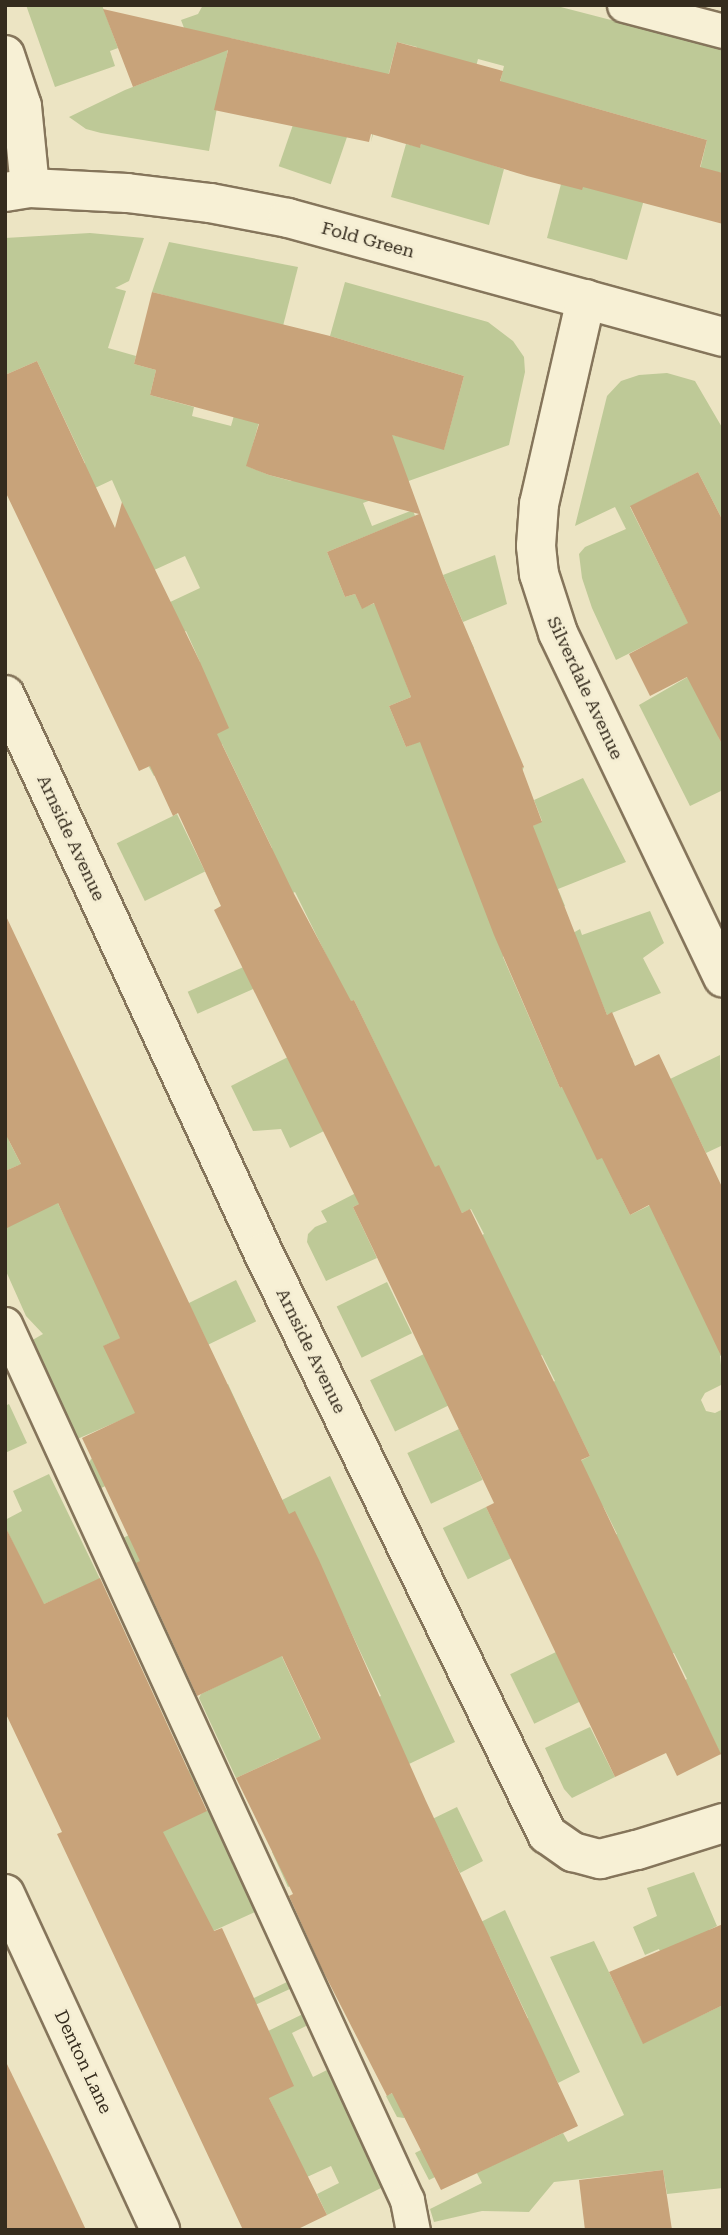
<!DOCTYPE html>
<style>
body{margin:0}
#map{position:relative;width:728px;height:2235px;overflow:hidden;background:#ece4c3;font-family:"Roboto Serif",serif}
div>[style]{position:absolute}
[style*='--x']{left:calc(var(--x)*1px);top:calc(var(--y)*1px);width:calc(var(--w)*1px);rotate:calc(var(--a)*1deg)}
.green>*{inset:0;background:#bec997;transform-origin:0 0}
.building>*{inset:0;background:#c8a37a}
.roads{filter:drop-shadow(2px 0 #85755b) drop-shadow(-2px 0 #85755b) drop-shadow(0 2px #85755b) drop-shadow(0 -2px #85755b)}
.lane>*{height:33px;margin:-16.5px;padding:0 16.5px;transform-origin:16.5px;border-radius:16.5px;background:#f7f0d5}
.street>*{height:38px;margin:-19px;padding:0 19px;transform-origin:19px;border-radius:19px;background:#f7f0d5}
.secondary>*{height:38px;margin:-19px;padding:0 19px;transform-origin:19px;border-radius:19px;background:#f7f0d5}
span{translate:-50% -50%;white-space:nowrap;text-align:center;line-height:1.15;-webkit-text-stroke:5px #f4edd2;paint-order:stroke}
.street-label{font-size:18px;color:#352c1e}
.frame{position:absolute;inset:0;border:7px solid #352c1e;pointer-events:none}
</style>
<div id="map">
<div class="green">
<div style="clip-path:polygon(26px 5px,102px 5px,118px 48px,110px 51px,115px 66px,55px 87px)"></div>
<div style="clip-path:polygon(203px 5px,553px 5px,723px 49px,723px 173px,700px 169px,707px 140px,577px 103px,499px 86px,504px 66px,478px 59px,473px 79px,414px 62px,417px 47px,397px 42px,371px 142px,378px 99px,356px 94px,362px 68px,230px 38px,209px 151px,101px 133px,86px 129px,69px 117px,125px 90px,197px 62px,181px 20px,198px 14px)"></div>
<div style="left:295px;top:119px;width:55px;height:50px;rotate:19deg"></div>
<div style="clip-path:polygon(422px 142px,504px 169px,489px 225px,391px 197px,406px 144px,420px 147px)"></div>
<div style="clip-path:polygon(585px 180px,645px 196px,627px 260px,547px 238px,561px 184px)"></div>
<div style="clip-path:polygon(90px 233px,144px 238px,129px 281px,115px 288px,126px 291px,108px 348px,136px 356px,134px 364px,156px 370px,150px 395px,194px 407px,192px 416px,231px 426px,239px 398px,264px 404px,247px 466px,269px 475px,291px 481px,375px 430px,444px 449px,464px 376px,330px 336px,345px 282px,488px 322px,513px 341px,524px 357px,525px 372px,509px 445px,403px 483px,404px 488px,363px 503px,372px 526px,413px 510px,415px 516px,327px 552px,345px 597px,355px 594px,362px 608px,375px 603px,470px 640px,474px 648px,404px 678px,411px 697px,389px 706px,406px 747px,429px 737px,454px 797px,524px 767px,522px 771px,533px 826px,542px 821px,534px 800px,583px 778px,626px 862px,558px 889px,565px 906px,520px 926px,503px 957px,560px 1088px,632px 1058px,634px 1066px,617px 1188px,630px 1215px,715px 1173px,663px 1234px,723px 1354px,720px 1356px,723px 1384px,705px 1393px,701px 1400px,706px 1411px,715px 1413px,723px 1409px,721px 1755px,708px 1728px,676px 1685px,687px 1679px,674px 1653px,665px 1657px,607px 1540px,617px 1534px,604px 1508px,572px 1465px,590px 1456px,577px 1430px,545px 1387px,555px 1381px,542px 1355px,533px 1360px,473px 1240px,484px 1234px,471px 1209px,462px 1213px,438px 1166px,353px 1207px,377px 1258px,326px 1281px,307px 1242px,308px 1234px,315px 1227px,327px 1222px,321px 1211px,354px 1194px,402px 1100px,354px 1000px,278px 1036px,336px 975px,295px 892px,263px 908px,216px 895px,209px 879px,272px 848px,222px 744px,154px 776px,149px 767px,178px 673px,200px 662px,186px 631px,164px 642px,136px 618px,200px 588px,185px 556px,152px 571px,112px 480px,29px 519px,85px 463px,37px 361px,5px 375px,5px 238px)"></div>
<div style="clip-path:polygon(169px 242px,298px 267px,283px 326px,152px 292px)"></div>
<div style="clip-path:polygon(667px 373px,695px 381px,723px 429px,723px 521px,698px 472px,630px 507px,696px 638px,723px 733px,718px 736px,723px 746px,723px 790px,690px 806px,639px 705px,691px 675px,670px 633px,616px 660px,592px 608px,582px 578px,579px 554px,585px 547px,626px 529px,615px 507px,575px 526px,607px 396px,621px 381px,639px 375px)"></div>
<div style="clip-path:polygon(495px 555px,507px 604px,463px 622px,443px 575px)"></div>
<div style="left:177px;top:814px;width:64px;height:67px;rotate:64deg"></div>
<div style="clip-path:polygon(650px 911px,664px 943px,643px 958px,661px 993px,607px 1015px,573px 933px,580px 929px,582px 935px)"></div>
<div style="left:248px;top:965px;width:24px;height:66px;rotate:66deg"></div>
<div style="clip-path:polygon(720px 1055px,723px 1145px,706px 1153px,670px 1079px)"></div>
<div style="clip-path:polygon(288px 1057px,324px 1131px,290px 1148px,281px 1129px,253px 1131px,231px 1086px)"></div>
<div style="clip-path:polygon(evenodd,5px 1096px,9px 1141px,22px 1166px,50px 1187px,72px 1232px,184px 1307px,104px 1346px,144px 1424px,228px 1384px,282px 1500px,330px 1476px,455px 1742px,409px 1764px,422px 1824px,457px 1807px,483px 1861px,460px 1873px,439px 1830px,416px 1954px,505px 1910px,580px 2072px,558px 2083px,536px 2039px,491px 2166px,563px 2133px,568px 2142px,624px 2115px,550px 1957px,594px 1941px,643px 2043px,723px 2005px,723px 2188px,667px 2194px,663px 2170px,554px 2182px,529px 2212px,482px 2211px,434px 2222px,430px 2209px,482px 2183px,470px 2160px,429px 2180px,415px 2153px,468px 2126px,454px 2095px,404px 2118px,397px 2117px,386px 2096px,425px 2078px,332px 1867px,288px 1887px,272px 1852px,289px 1779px,279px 1758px,236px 1778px,199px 1698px,201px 1694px,242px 1674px,150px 1594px,137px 1568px,123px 1538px,165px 1517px,143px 1470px,101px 1488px,88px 1465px,91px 1459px,131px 1440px,121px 1420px,75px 1440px,29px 1342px,43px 1334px,26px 1316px,5px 1269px,5px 1229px,19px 1165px,5px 1171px,5px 1096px,343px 1615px,381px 1696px,367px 1702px,373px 1714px,320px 1738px,277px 1646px,343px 1615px,5px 1096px,490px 1938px,528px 2018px,443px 2058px,424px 1969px,490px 1938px)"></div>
<div style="left:236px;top:1280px;width:46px;height:53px;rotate:64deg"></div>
<div style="left:387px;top:1282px;width:57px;height:56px;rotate:64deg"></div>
<div style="left:424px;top:1354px;width:57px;height:60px;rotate:64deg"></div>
<div style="clip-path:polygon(9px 1404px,27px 1443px,5px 1453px,5px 1406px)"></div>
<div style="left:459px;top:1429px;width:56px;height:57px;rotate:65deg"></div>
<div style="clip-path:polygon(49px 1474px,100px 1579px,42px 1605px,5px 1526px,5px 1520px,22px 1511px,13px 1491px)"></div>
<div style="left:486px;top:1507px;width:57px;height:48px;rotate:64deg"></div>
<div style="left:556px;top:1652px;width:55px;height:51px;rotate:64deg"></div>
<div style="clip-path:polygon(590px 1727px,615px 1777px,572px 1798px,564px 1789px,545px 1748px)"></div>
<div style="clip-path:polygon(189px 1770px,199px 1792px,177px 1802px,186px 1820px,208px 1810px,255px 1912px,211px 1932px,129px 1800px)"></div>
<div style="clip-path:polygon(694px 1872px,717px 1926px,709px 1930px,710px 1934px,662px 1956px,659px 1949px,645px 1955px,633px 1927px,657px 1916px,647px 1888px)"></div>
<div style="clip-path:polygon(289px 1981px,292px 1988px,253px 2006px,266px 2032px,305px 2013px,310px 2024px,292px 2033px,303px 2056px,313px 2077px,331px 2068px,387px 2185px,327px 2215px,317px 2194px,339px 2183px,331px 2166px,307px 2177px,227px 2011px)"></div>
</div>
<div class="building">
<div style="clip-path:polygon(103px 9px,389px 74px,397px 42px,503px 71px,500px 81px,707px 140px,700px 167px,723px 173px,723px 224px,583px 187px,582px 190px,527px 176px,421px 144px,420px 148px,371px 134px,369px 142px,214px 110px,228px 50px,133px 87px)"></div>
<div style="clip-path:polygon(152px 292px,330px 336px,464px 376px,444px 450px,392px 435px,443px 575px,524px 767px,522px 768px,542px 822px,533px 826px,607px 1015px,612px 1012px,635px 1066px,659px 1054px,723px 1189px,723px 1360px,649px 1205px,630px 1215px,602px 1158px,597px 1160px,562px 1087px,560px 1088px,494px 935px,420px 742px,406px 747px,389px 706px,411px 697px,374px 603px,362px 609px,355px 594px,345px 597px,327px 552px,419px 514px,269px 475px,246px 466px,259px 424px,150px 395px,156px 370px,134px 364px)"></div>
<div style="clip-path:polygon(37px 361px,115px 528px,122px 502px,200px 662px,229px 728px,217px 734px,293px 892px,351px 1001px,354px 1000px,435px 1167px,439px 1165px,462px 1213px,470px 1209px,590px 1456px,581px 1460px,721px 1754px,677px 1776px,666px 1753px,615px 1777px,486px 1507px,494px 1503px,353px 1207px,359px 1204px,214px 910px,221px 906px,178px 813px,173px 816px,150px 766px,139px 771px,5px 491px,5px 375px)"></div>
<div style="clip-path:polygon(698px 472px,723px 521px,723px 746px,687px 677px,650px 696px,629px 654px,688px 623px,630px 506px)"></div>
<div style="clip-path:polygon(5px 914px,289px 1514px,295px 1511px,319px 1560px,426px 1801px,578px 2126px,441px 2190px,392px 2093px,387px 2096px,321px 1967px,289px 1896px,293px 1894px,236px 1778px,321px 1739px,282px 1656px,197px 1696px,136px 1563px,140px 1561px,82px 1438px,135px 1413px,103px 1346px,120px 1338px,58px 1203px,5px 1229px,5px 1171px,21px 1164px,5px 1133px)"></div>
<div style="clip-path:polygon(5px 1526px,44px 1604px,100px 1578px,207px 1811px,163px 1832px,214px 1931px,222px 1928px,294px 2086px,269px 2098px,327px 2215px,296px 2230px,243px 2230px,57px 1834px,62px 1832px,5px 1712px)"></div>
<div style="clip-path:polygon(723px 1924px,723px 2005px,643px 2044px,609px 1972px)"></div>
<div style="clip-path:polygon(5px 2060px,52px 2157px,86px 2230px,5px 2230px)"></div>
<div style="clip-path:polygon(663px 2170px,672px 2230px,585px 2230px,579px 2180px)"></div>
</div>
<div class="roads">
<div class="lane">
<div style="--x:624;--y:5;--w:102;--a:14.7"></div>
<div style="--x:5;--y:1324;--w:964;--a:65.35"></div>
<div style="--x:407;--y:2200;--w:31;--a:79"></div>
</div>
<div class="street">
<div style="--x:5;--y:55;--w:54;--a:71.6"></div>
<div style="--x:22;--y:106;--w:82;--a:84.4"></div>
<div style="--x:5;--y:192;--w:25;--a:-9"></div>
<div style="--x:30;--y:188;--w:97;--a:3"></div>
<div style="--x:127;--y:193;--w:84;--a:6.9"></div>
<div style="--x:210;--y:203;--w:79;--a:10.9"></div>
<div style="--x:288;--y:218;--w:451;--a:15.3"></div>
<div style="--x:586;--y:299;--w:210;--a:102.9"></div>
<div style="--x:539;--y:504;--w:42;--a:94.1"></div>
<div style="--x:536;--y:546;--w:28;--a:84"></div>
<div style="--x:539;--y:574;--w:62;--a:72.1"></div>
<div style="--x:558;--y:633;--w:382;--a:64.4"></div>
<div style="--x:5;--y:695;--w:614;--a:65.15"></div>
<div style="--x:263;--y:1252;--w:648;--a:63.99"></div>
<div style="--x:547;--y:1834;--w:32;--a:35"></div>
<div style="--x:573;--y:1852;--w:28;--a:15"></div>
<div style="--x:600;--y:1859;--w:38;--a:-14"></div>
<div style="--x:637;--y:1850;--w:90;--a:-17.4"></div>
</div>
<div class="secondary">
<div style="--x:5;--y:1894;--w:370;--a:65.2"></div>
</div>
</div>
<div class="street-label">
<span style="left:368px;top:240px;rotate:15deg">Fold Green</span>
<span style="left:585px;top:688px;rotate:65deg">Silverdale Avenue</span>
<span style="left:71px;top:838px;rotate:65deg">Arnside Avenue</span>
<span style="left:311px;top:1351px;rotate:64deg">Arnside Avenue</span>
<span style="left:83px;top:2062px;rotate:65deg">Denton Lane</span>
</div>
<div class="frame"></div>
</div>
